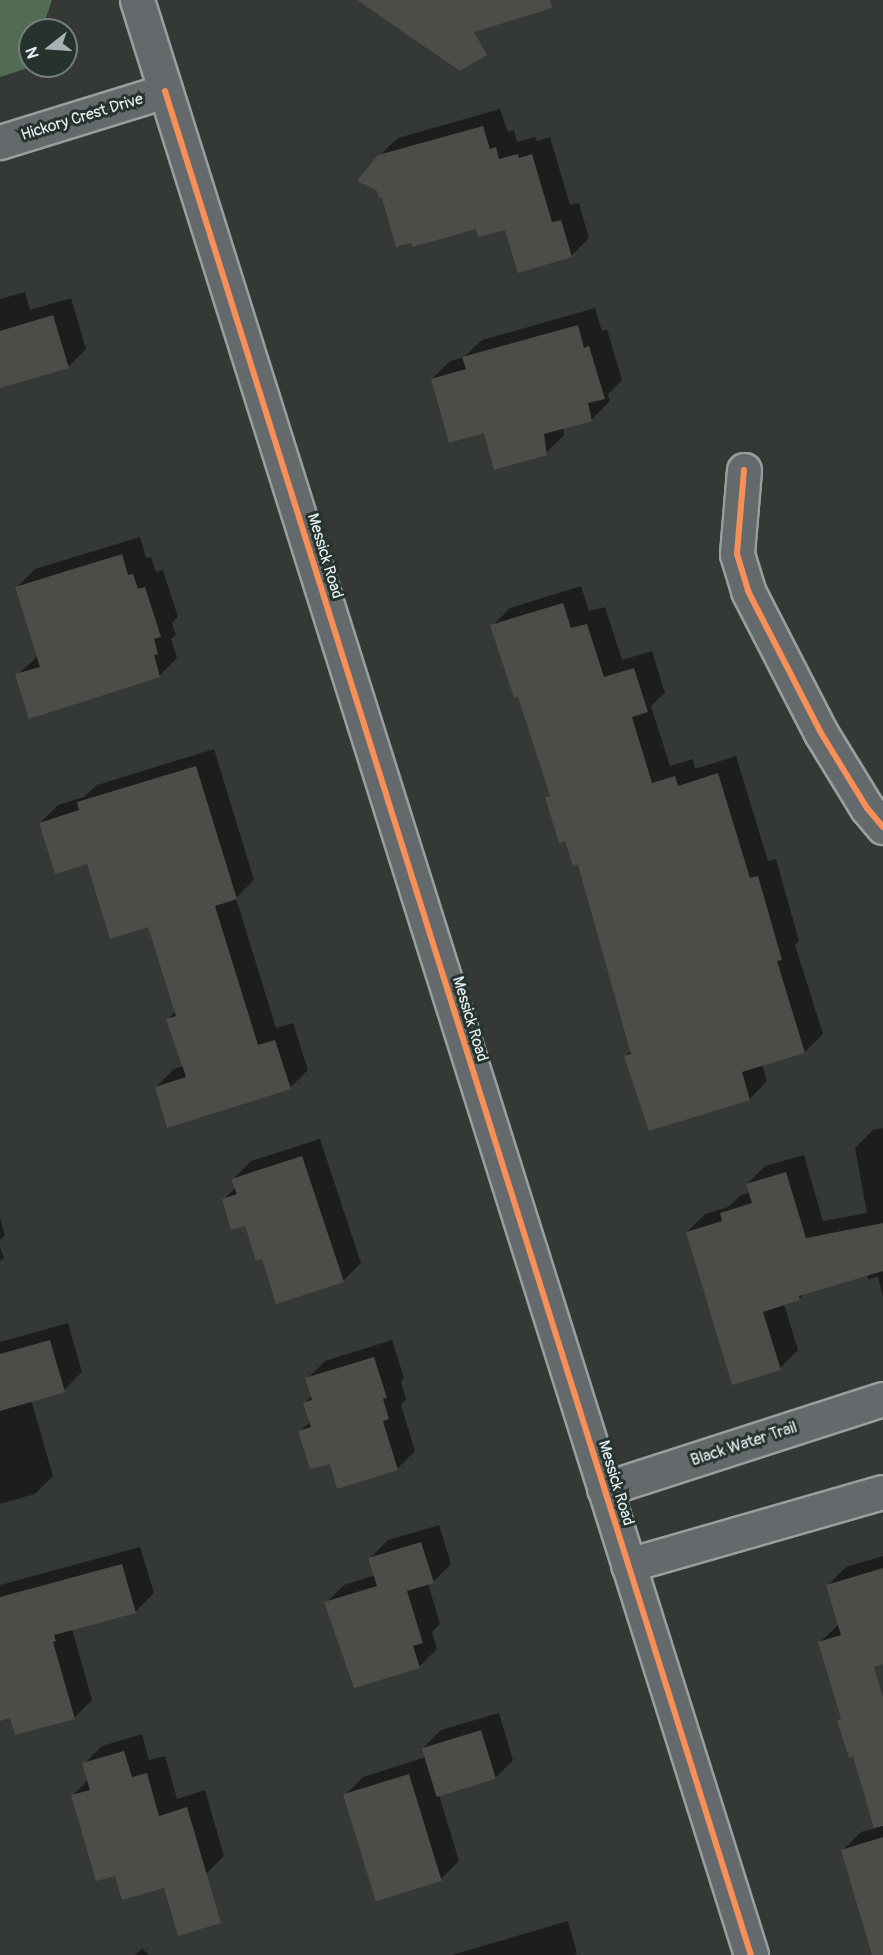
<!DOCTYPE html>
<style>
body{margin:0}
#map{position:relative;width:883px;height:1955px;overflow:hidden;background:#353935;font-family:Pangolin,sans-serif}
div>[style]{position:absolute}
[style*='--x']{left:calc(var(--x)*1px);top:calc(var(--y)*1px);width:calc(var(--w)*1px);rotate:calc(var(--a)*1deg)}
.green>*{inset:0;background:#536a53}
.shadow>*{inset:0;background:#0007}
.building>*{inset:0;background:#4c4c48;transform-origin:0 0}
.roads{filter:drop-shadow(2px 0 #9a9e9e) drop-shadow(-2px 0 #9a9e9e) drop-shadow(0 2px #9a9e9e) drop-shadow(0 -2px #9a9e9e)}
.minor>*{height:33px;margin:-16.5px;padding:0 16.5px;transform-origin:16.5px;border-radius:16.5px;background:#646a6b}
.cycleway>*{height:6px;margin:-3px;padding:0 3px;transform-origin:3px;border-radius:3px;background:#f78f57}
span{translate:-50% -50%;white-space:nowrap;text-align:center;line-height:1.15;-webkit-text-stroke:6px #26332d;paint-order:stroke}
.street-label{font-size:16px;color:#e8f1f8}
.north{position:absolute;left:18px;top:18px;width:60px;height:60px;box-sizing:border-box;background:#26332d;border:2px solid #747f7e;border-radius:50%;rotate:253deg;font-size:16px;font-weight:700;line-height:24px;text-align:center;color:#e8f1f8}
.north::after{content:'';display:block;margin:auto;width:21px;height:27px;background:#a9b1b4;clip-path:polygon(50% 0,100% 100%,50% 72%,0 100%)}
</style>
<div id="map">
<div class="green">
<div style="clip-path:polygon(0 0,52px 0,42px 30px,30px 30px,31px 67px,0 77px)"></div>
</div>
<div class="shadow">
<div style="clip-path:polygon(500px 109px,508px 132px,514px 130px,517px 142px,535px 137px,537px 141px,550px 137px,570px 205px,579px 203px,589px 238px,571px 256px,506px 228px,477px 227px,379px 156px,398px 138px)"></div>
<div style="clip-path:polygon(25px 292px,30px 310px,71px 298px,86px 349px,68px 367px,0 386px,0 299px)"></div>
<div style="clip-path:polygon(595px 308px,602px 331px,607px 329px,622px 380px,608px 394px,610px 401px,592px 419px,563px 427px,564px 435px,546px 453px,485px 431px,432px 379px,450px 361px,464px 357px,482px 340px)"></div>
<div style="clip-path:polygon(140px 537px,146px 558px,151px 557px,156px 572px,163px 570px,178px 617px,172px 623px,176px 635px,171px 639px,177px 658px,159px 676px,17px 675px,38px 656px,17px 587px,35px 569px)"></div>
<div style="clip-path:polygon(581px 586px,589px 611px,605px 607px,622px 660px,652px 651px,665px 693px,651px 706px,670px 766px,693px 759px,695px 769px,736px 756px,768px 861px,776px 859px,799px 941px,795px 945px,823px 1034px,805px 1052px,762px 1064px,767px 1081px,750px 1099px,625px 1057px,632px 1050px,579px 863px,547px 798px,551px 793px,519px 695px,492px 626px,510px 608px)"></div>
<div style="clip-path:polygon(214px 749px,254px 880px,236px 898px,276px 1028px,293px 1023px,308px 1070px,290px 1088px,156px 1087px,174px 1069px,184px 1066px,168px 1019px,176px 1011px,149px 925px,88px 862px,40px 823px,58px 805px,84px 797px,97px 785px)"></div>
<div style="clip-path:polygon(883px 1128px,883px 1297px,878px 1277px,868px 1279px,867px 1274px,806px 1293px,799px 1299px,784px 1304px,798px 1350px,780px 1368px,687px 1232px,705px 1214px,728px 1207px,740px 1196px,750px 1192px,747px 1184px,765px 1166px,804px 1155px,823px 1221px,867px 1213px,855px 1148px,873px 1130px)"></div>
<div style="clip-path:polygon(320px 1139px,361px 1263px,343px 1281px,263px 1257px,246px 1224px,223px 1200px,236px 1187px,233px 1179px,251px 1161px)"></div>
<div style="clip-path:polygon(0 1218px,5px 1235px,0 1240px)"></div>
<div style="clip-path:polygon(0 1247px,4px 1258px,0 1261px)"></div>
<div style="clip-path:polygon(68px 1323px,82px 1372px,64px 1390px,31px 1400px,53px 1476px,35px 1494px,0 1504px,0 1342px)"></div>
<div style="clip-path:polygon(392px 1340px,404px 1378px,401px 1381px,406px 1399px,401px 1405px,415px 1451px,397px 1469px,331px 1462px,300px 1431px,311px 1421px,305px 1403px,312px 1396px,307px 1379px,325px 1361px)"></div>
<div style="clip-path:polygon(439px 1525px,451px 1564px,433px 1582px,428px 1583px,440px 1624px,432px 1632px,437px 1649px,419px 1667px,326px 1603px,344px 1585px,375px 1575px,370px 1558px,388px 1540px)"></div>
<div style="clip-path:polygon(140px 1547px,154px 1593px,136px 1611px,72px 1629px,92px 1700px,74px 1718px,11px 1717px,0 1706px,0 1585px)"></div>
<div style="clip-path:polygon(883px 1556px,883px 1662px,819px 1643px,839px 1624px,828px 1585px,846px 1567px)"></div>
<div style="clip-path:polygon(499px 1713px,513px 1760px,495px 1778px,439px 1795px,459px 1861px,441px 1879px,345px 1795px,363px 1777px,426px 1757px,423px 1748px,441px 1730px)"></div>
<div style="clip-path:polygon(883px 1714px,883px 1894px,843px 1850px,861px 1832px,876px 1828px,848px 1736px)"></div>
<div style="clip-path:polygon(142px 1734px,149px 1760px,165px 1756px,177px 1799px,205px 1790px,224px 1856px,206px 1874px,116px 1874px,72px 1796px,88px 1780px,84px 1764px,102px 1746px)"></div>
<div style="clip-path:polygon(568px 1921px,577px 1953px,575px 1955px,452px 1955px)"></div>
<div style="clip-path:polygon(142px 1948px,149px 1955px,135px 1955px)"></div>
</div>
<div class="building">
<div style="clip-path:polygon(357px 0,550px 0,552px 8px,474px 32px,487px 55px,460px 71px)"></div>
<div style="clip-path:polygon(483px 126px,490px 149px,496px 147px,499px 159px,518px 154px,519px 158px,532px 154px,552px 222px,561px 220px,572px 257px,518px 273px,505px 230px,478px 237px,476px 229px,412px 247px,411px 243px,396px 247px,382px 198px,379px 198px,377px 191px,357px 181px,378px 155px)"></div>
<div style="clip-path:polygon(53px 315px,69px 368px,0 388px,0 331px)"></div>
<div style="clip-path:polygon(578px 325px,584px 348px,589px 346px,605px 399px,588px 403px,592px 421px,544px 434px,547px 455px,494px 470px,484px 433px,449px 443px,431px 379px,466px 369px,462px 357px)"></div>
<div style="clip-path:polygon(122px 554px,128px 575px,133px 574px,138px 589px,145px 587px,161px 637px,154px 639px,158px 654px,154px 655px,160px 677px,29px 719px,15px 674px,40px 667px,15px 587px)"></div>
<div style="clip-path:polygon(563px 603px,571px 628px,587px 624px,604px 677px,634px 668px,648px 712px,632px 717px,652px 783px,675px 776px,678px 786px,718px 773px,750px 878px,758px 876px,782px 960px,777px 961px,805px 1053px,742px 1072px,750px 1100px,649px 1131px,624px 1056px,631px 1054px,578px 865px,573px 866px,565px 841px,559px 843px,545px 797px,550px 796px,518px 697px,514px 698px,490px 625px)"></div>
<div style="clip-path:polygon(196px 766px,237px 899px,215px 906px,258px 1045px,275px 1040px,291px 1089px,167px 1128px,155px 1087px,186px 1077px,166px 1019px,176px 1016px,148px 927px,110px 939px,87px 864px,55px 874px,39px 823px,79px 810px,77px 802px)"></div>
<div style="clip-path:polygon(302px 1156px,344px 1282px,276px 1304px,262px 1259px,256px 1261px,245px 1226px,231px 1230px,222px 1199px,237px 1194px,231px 1179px)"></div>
<div style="clip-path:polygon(786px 1172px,806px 1238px,883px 1223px,883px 1271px,799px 1296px,800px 1300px,763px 1312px,781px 1370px,732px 1385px,686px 1232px,722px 1221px,720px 1213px,752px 1203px,746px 1184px)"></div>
<div style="clip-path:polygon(50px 1340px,65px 1392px,0 1411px,0 1354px)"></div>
<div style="clip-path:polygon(374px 1357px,387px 1398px,383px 1399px,389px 1419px,383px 1421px,398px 1470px,337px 1489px,330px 1464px,310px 1469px,298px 1431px,311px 1427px,303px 1403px,312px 1400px,305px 1378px)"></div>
<div style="clip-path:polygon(421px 1542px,434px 1583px,407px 1591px,423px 1643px,413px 1646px,420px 1668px,354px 1688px,324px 1602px,377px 1586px,368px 1558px)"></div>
<div style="clip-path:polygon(122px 1564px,136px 1613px,54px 1635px,56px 1641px,53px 1642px,75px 1719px,15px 1735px,10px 1718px,0 1721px,0 1597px)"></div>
<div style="clip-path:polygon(883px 1568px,883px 1664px,874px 1667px,883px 1697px,883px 1826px,874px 1828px,853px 1756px,849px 1758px,837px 1721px,841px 1719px,818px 1642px,841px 1635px,826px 1585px)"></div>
<div style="left:481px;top:1730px;width:51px;height:62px;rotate:73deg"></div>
<div style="clip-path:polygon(124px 1751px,132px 1777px,147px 1773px,159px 1816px,187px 1807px,221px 1923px,178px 1936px,164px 1888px,122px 1900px,115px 1876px,96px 1881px,71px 1795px,90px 1790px,82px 1763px)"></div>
<div style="left:409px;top:1774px;width:112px;height:69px;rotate:73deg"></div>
<div style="clip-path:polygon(883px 1837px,883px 1955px,872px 1955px,841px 1850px)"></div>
</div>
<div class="roads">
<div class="minor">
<div style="--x:137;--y:0;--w:2049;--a:72.56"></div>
<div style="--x:0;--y:142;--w:173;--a:-17.2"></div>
<div style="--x:744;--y:470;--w:84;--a:94.8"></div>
<div style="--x:737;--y:554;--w:39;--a:73"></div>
<div style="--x:748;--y:591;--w:160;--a:62.8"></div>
<div style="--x:821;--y:733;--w:88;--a:58.5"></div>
<div style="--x:867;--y:808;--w:25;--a:50"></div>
<div style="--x:604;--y:1489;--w:293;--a:-17.9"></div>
<div style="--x:628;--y:1565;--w:265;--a:-16"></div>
</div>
</div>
<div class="cycleway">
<div style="--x:165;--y:91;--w:1954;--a:72.55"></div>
<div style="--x:744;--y:470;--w:84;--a:94.8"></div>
<div style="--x:737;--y:554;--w:39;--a:73"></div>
<div style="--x:748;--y:591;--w:160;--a:62.8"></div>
<div style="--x:821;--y:733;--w:88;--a:58.5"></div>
<div style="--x:867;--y:808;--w:25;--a:50"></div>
</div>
<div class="street-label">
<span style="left:82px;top:117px;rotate:-17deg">Hickory Crest Drive</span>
<span style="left:325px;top:556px;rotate:73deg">Messick Road</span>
<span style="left:470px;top:1019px;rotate:73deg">Messick Road</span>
<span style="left:744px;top:1444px;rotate:-18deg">Black Water Trail</span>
<span style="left:616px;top:1483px;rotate:73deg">Messick Road</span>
</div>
<div class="north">N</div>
</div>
